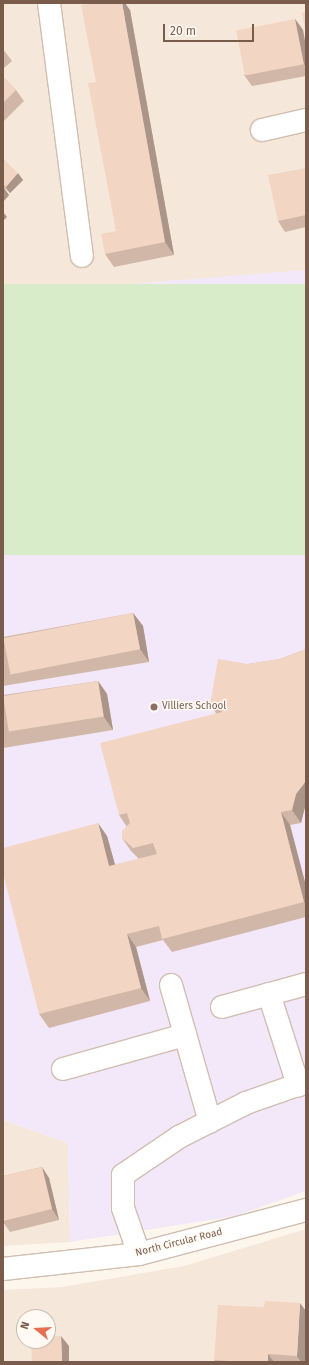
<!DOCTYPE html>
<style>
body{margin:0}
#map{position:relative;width:309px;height:1365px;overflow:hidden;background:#fdf6ec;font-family:"Fira Sans",sans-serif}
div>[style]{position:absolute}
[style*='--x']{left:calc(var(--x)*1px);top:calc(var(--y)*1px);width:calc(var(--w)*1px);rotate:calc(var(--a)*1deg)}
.residential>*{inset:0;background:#f5e8da;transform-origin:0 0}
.education>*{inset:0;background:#f3e8fa}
.green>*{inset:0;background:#d8ecc9;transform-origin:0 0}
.roads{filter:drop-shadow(1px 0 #d1beb0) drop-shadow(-1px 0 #d1beb0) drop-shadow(0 1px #d1beb0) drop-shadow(0 -1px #d1beb0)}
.minor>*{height:22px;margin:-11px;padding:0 11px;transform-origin:11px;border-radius:11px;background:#fff}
.wall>*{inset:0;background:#d1b7a8}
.shaded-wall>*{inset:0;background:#aa9588}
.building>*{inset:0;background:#f3d5c3;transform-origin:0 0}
.dots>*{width:11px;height:11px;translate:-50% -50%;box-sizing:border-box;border:2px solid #fffaf3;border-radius:50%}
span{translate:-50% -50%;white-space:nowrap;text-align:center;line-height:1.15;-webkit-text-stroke:3px #fffaf3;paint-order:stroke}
.education-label{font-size:10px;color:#785e54}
.left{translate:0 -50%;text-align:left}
.street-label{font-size:10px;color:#7a5c4d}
.frame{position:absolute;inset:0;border:4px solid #7a5c4d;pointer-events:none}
.north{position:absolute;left:16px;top:1309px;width:40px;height:40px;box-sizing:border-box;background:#fffaf3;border:1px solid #cabbb1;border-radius:50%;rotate:288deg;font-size:11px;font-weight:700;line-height:16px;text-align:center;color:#7a5c4d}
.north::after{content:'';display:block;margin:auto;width:14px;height:18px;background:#e76f51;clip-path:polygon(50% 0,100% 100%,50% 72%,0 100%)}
.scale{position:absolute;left:163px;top:24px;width:91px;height:18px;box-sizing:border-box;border:2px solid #7a5c4d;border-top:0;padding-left:5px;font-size:12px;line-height:14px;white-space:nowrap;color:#7a5c4d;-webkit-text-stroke:3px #fffaf3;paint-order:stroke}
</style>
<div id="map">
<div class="residential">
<div style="left:3px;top:3px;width:303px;height:291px"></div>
<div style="clip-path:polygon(3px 1120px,68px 1143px,70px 1242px,3px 1246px)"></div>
<div style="clip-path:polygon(evenodd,306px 1229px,306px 1362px,3px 1362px,3px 1290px,62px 1287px,184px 1266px,306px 1229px,24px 1317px,48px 1317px,48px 1341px,24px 1341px,24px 1317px)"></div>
</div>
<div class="education">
<div style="clip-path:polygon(306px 270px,306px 1191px,235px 1216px,70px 1242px,68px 1143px,3px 1120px,3px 294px)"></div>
</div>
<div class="green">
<div style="left:306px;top:284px;width:271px;height:304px;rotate:90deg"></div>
</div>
<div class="roads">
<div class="minor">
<div style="--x:49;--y:3;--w:255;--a:82.6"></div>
<div style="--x:262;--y:130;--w:45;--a:-12.8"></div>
<div style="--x:171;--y:985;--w:142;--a:74.1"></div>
<div style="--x:269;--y:994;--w:96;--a:72.3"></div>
<div style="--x:222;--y:1007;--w:87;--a:-15.3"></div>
<div style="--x:63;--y:1069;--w:127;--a:-15.6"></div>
<div style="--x:139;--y:1254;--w:49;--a:-109.2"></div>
<div style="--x:123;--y:1208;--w:33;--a:-90"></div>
<div style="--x:123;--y:1175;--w:68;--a:-34.2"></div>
<div style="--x:179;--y:1137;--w:75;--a:-26.9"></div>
<div style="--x:246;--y:1103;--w:64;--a:-19.3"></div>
<div style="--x:3;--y:1269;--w:137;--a:-6.3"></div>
<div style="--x:139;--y:1254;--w:173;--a:-14.8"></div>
</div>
</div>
<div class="wall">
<div style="clip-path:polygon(130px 10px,174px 255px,114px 267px,105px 254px,116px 231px,96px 82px)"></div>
<div style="clip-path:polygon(295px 19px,303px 30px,306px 47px,306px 76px,252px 86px,244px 75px)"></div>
<div style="clip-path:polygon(3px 49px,12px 61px,3px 69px)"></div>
<div style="clip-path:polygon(3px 77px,16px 90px,24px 101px,3px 122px)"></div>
<div style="clip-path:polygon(3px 159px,23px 180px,10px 193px,3px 187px,9px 195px,3px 202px)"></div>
<div style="clip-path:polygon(306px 168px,306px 227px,285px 232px,278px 221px)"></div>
<div style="clip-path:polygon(133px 613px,143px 626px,149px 662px,3px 686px,3px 637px)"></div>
<div style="clip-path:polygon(306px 649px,306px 806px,305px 807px,301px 823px,290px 825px,306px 886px,306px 917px,172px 952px,163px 940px,136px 947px,150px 1001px,49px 1028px,39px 1014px,107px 836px,115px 865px,139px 859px,131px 851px,122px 838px,127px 827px,119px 815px,216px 713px,210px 705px,248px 664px,280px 659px)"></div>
<div style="clip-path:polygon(98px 681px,107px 694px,113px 730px,3px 748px,3px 695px)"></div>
<div style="clip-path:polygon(42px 1167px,49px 1178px,59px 1220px,10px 1232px,3px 1222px,3px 1176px)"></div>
<div style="clip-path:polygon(264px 1307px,305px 1362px,216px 1362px,214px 1360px)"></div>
</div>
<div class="shaded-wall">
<div style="clip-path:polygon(122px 3px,125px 3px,130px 10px,174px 255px,165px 242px)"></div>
<div style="clip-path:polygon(295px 19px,303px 30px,306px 47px,306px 67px,304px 64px)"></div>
<div style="clip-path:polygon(18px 173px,23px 180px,10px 193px,6px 187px)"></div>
<div style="clip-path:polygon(3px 187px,9px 195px,3px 202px)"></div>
<div style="clip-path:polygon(3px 212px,7px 217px,3px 221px)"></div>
<div style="clip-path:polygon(133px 613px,143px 626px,149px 662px,140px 649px)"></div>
<div style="clip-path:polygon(98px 681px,107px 694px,113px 730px,104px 717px)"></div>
<div style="clip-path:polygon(306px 781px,306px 806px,305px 807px,301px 823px,292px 810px,296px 794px)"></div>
<div style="clip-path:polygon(281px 812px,290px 825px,306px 886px,306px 904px,304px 902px)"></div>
<div style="clip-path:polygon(98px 823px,107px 836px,119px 879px,109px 866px)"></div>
<div style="clip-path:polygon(127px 934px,136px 947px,150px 1001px,141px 988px)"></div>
<div style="clip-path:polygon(42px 1167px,49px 1178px,59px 1220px,52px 1209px)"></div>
<div style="clip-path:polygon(300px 1303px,306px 1311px,306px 1341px,305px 1362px,301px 1362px,297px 1356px)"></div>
<div style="clip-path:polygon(61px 1336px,69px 1346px,69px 1362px,62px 1362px)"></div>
<div style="clip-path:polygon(268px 1354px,274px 1362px,268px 1362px)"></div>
</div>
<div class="building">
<div style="clip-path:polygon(90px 3px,122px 3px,165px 242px,105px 254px,101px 234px,116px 231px,88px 83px,96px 82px,81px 5px)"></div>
<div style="clip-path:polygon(306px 12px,306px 33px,302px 13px)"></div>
<div style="left:295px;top:19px;width:46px;height:60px;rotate:79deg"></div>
<div style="clip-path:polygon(3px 77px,16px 90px,3px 103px)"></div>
<div style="clip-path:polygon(3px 159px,18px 173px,6px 187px,3px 184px)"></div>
<div style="clip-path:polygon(306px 168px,306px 215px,278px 221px,268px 175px)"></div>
<div style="left:133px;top:613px;width:37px;height:132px;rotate:79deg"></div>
<div style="clip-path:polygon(306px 649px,306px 781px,296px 794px,292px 810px,281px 812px,304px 902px,162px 939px,159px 926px,127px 934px,141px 988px,39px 1014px,3px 873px,3px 848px,98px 823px,109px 866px,157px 854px,153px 843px,133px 848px,122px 838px,122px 831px,130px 823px,127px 813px,119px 815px,100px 743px,222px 712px,221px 707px,210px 705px,218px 659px,248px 664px,280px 659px)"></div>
<div style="left:98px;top:681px;width:36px;height:96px;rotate:81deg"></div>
<div style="clip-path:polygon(42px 1167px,52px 1209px,3px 1221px,3px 1176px)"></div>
<div style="clip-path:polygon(265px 1301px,300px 1303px,297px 1356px,268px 1354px,268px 1362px,243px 1362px,214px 1360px,218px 1305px,264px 1307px)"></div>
<div style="clip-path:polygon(48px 1336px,61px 1336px,62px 1362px,32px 1362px,31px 1341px,48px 1341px)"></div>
</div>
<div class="dots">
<div style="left:154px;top:707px;background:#8d6e63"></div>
</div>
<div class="education-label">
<span class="left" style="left:162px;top:707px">Villiers School</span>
</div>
<div class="street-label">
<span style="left:179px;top:1243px;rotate:-14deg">North Circular Road</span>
</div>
<div class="frame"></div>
<div class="north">N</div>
<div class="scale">20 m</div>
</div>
